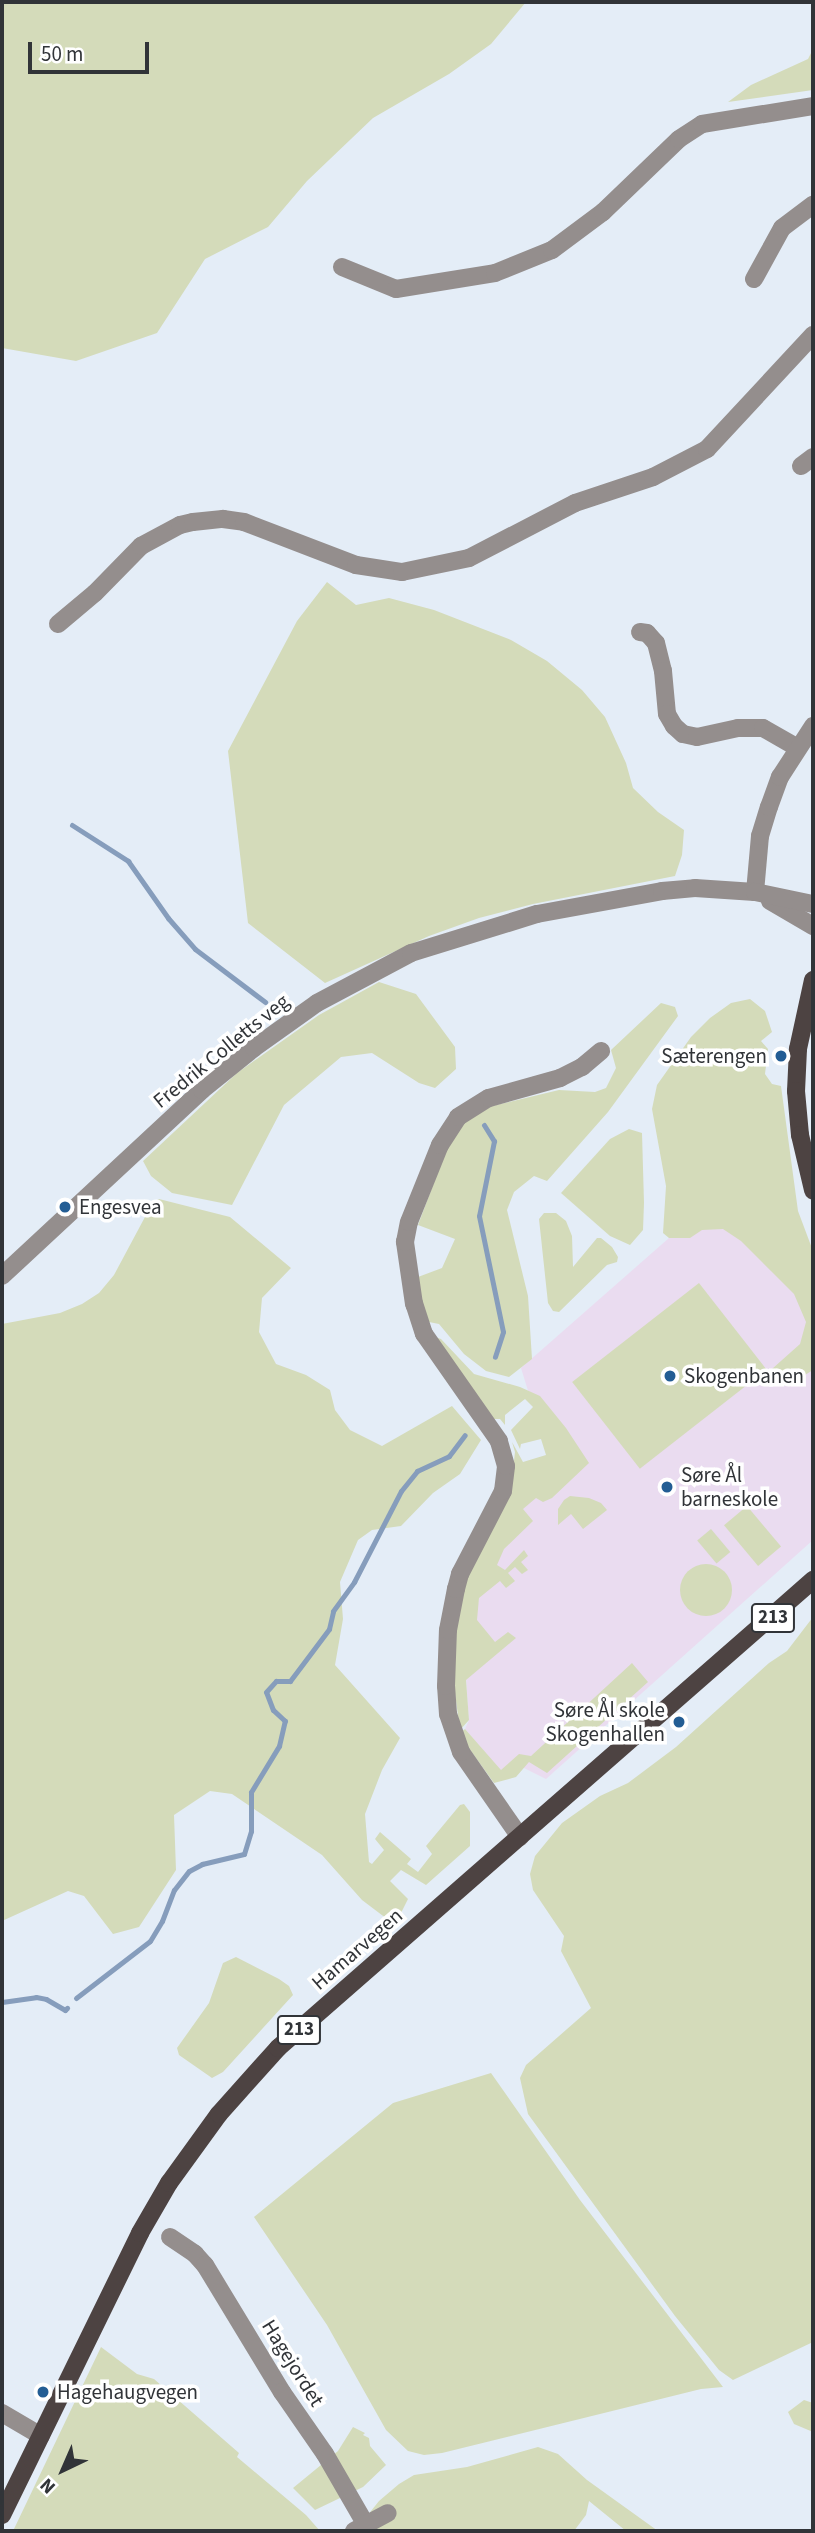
<!DOCTYPE html>
<meta charset="utf-8">
<style>
body{margin:0}
#map{position:relative;width:815px;height:2533px;overflow:hidden;background:#e4edf7;font-family:"Source Sans 3",sans-serif}
div>[style]{position:absolute}
[style*='--x']{left:calc(var(--x)*1px);top:calc(var(--y)*1px);width:calc(var(--w)*1px);rotate:calc(var(--a)*1deg)}
.education>*{inset:0;background:#eadcf0}
.green>*{inset:0;background:#d4dbba;transform-origin:0 0}
.round{border-radius:50%}
.stream>*{height:5px;margin:-2.5px;padding:0 2.5px;transform-origin:2.5px;border-radius:2.5px;background:#869dbc}
.minor>*{height:18px;margin:-9px;padding:0 9px;transform-origin:9px;border-radius:9px;background:#948e8d}
.major>*{height:18px;margin:-9px;padding:0 9px;transform-origin:9px;border-radius:9px;background:#4d4342}
.dots>*{width:19px;height:19px;translate:-50% -50%;box-sizing:border-box;border:4px solid #fff;border-radius:50%}
span{translate:-50% -50%;white-space:nowrap;text-align:center;line-height:1.15;-webkit-text-stroke:7px #fff;paint-order:stroke}
.shield-label span{padding:2px 5px;background:#fff;border:2px solid;border-radius:5px;-webkit-text-stroke-width:0}
.shield-label{font-size:19px;color:#313438;font-weight:700}
.street-label{font-size:21px;color:#313438}
.poi-label{font-size:21px;color:#313438}
.right{translate:-100% -50%;text-align:right}
.left{translate:0 -50%;text-align:left}
.frame{position:absolute;inset:0;border:4px solid #313438;pointer-events:none}
.north{position:absolute;left:28px;top:2435px;width:70px;height:70px;-webkit-text-stroke:5px #fff;paint-order:stroke;rotate:224deg;font-size:19px;font-weight:700;line-height:28px;text-align:center;color:#313438}
.north::after{content:'';display:block;margin:auto;width:24px;height:32px;background:#313438;clip-path:polygon(50% 0,100% 100%,50% 72%,0 100%)}
.scale{position:absolute;left:28px;top:42px;width:121px;height:32px;box-sizing:border-box;border:4px solid #313438;border-top:0;padding-left:9px;font-size:21px;line-height:24px;white-space:nowrap;color:#313438;-webkit-text-stroke:5px #fff;paint-order:stroke}
</style>
<div id="map">
<div class="education">
<div style="clip-path:polygon(752px 1203px,813px 1263px,813px 1540px,546px 1779px,524px 1768px,500px 1770px,465px 1729px,469px 1720px,466px 1678px,479px 1598px,517px 1508px,568px 1448px,529px 1394px,521px 1368px,669px 1238px,697px 1220px)"></div>
</div>
<div class="green">
<div style="clip-path:polygon(2px 2px,526px 2px,491px 44px,449px 74px,373px 118px,307px 181px,268px 227px,205px 259px,157px 333px,76px 361px,2px 348px)"></div>
<div style="clip-path:polygon(813px 49px,813px 90px,728px 102px,751px 85px,808px 59px)"></div>
<div style="clip-path:polygon(327px 582px,356px 605px,389px 598px,434px 610px,511px 640px,547px 661px,582px 690px,605px 717px,626px 763px,633px 788px,658px 812px,684px 830px,682px 855px,675px 876px,533px 904px,479px 918px,429px 936px,325px 983px,248px 923px,228px 751px,297px 621px)"></div>
<div style="clip-path:polygon(379px 982px,416px 994px,455px 1047px,456px 1069px,435px 1088px,419px 1083px,372px 1053px,341px 1057px,284px 1105px,232px 1205px,172px 1193px,151px 1176px,143px 1161px,237px 1073px,319px 1015px)"></div>
<div style="clip-path:polygon(750px 999px,765px 1011px,772px 1032px,761px 1041px,768px 1049px,765px 1074px,772px 1084px,781px 1086px,798px 1211px,813px 1251px,813px 1370px,787px 1386px,763px 1377px,800px 1344px,806px 1322px,794px 1294px,741px 1241px,723px 1229px,702px 1230px,690px 1238px,669px 1238px,663px 1233px,666px 1186px,652px 1109px,657px 1085px,691px 1037px,710px 1018px,731px 1003px)"></div>
<div style="clip-path:polygon(661px 1003px,675px 1007px,678px 1016px,608px 1112px,547px 1181px,534px 1176px,514px 1192px,507px 1210px,528px 1296px,532px 1359px,509px 1377px,486px 1371px,464px 1354px,439px 1324px,429px 1322px,422px 1304px,418px 1277px,442px 1268px,455px 1239px,418px 1225px,448px 1145px,464px 1122px,492px 1106px,559px 1090px,595px 1092px,606px 1088px,616px 1068px,611px 1050px)"></div>
<div style="clip-path:polygon(629px 1129px,642px 1133px,644px 1203px,643px 1230px,630px 1245px,610px 1236px,561px 1193px,610px 1139px)"></div>
<div style="clip-path:polygon(159px 1199px,230px 1217px,291px 1268px,262px 1298px,259px 1332px,276px 1364px,306px 1375px,330px 1390px,335px 1410px,350px 1430px,382px 1446px,452px 1406px,481px 1440px,460px 1474px,433px 1493px,401px 1526px,372px 1530px,358px 1540px,340px 1582px,343px 1619px,335px 1665px,400px 1738px,382px 1770px,365px 1814px,369px 1862px,372px 1864px,384px 1850px,375px 1839px,380px 1832px,411px 1859px,407px 1864px,418px 1872px,432px 1854px,426px 1846px,460px 1805px,464px 1804px,470px 1812px,470px 1846px,426px 1885px,401px 1870px,390px 1881px,408px 1899px,395px 1925px,362px 1900px,322px 1855px,232px 1794px,210px 1791px,174px 1815px,176px 1870px,139px 1927px,113px 1934px,84px 1896px,68px 1891px,2px 1921px,2px 1324px,60px 1313px,82px 1304px,99px 1293px,114px 1275px,153px 1202px)"></div>
<div style="clip-path:polygon(544px 1213px,556px 1213px,566px 1221px,572px 1236px,573px 1267px,597px 1238px,601px 1238px,612px 1247px,618px 1257px,617px 1262px,607px 1265px,559px 1312px,553px 1311px,548px 1303px,539px 1219px)"></div>
<div style="left:699px;top:1283px;width:110px;height:161px;rotate:52deg"></div>
<div style="clip-path:polygon(435px 1337px,441px 1339px,474px 1374px,520px 1387px,540px 1396px,566px 1428px,589px 1463px,552px 1498px,543px 1502px,536px 1498px,523px 1509px,533px 1521px,504px 1549px,497px 1565px,505px 1570px,524px 1550px,528px 1556px,521px 1562px,528px 1570px,522px 1574px,515px 1567px,508px 1573px,515px 1581px,506px 1588px,500px 1581px,479px 1598px,477px 1620px,495px 1642px,508px 1632px,516px 1638px,466px 1680px,469px 1720px,460px 1730px,454px 1686px,454px 1633px,466px 1580px,510px 1495px,515px 1452px,512px 1442px,523px 1462px,546px 1455px,541px 1439px,521px 1444px,520px 1449px,511px 1430px,533px 1407px,525px 1399px,505px 1415px,505px 1425px,500px 1419px,494px 1419px)"></div>
<div style="clip-path:polygon(570px 1496px,589px 1498px,601px 1503px,607px 1510px,583px 1529px,571px 1514px,558px 1525px,558px 1509px,564px 1500px)"></div>
<div style="left:747px;top:1506px;width:53px;height:30px;rotate:50deg"></div>
<div style="left:711px;top:1529px;width:30px;height:18px;rotate:50deg"></div>
<div class="round" style="left:680px;top:1564px;width:52px;height:52px"></div>
<div style="clip-path:polygon(813px 1617px,813px 2342px,733px 2380px,719px 2370px,675px 2316px,528px 2114px,520px 2078px,526px 2065px,591px 2008px,561px 1951px,564px 1936px,533px 1890px,530px 1874px,535px 1856px,562px 1823px,600px 1796px,628px 1783px,676px 1747px,769px 1663px,787px 1651px)"></div>
<div style="clip-path:polygon(632px 1663px,648px 1682px,547px 1773px,529px 1762px,516px 1777px,494px 1783px,468px 1747px,461px 1732px,465px 1729px,501px 1770px,519px 1754px,531px 1756px)"></div>
<div style="clip-path:polygon(236px 1957px,279px 1979px,289px 1986px,293px 1995px,223px 2072px,212px 2078px,179px 2055px,177px 2048px,209px 2003px,223px 1963px)"></div>
<div style="clip-path:polygon(491px 2073px,580px 2200px,723px 2387px,701px 2389px,442px 2453px,424px 2455px,408px 2451px,386px 2430px,327px 2325px,254px 2217px,393px 2103px)"></div>
<div style="clip-path:polygon(101px 2347px,137px 2374px,154px 2379px,239px 2453px,237px 2457px,306px 2515px,320px 2531px,13px 2531px)"></div>
<div style="clip-path:polygon(804px 2400px,813px 2403px,813px 2432px,794px 2424px,788px 2412px)"></div>
<div style="clip-path:polygon(353px 2427px,365px 2433px,363px 2435px,369px 2438px,370px 2446px,386px 2465px,363px 2487px,315px 2510px,293px 2488px,338px 2451px)"></div>
<div style="clip-path:polygon(538px 2447px,558px 2454px,587px 2480px,658px 2531px,626px 2531px,589px 2501px,586px 2515px,574px 2531px,355px 2531px,379px 2501px,399px 2484px,414px 2475px,467px 2467px)"></div>
</div>
<div class="stream">
<div style="--x:72;--y:825;--w:67;--a:32.7"></div>
<div style="--x:128;--y:861;--w:70;--a:54.9"></div>
<div style="--x:168;--y:918;--w:41;--a:48.9"></div>
<div style="--x:195;--y:949;--w:88;--a:37.1"></div>
<div style="--x:484;--y:1125;--w:19;--a:58"></div>
<div style="--x:494;--y:1141;--w:76;--a:101.3"></div>
<div style="--x:479;--y:1216;--w:118;--a:78.3"></div>
<div style="--x:503;--y:1332;--w:26;--a:108"></div>
<div style="--x:76;--y:1998;--w:93;--a:-37.6"></div>
<div style="--x:150;--y:1941;--w:23;--a:-59"></div>
<div style="--x:162;--y:1921;--w:33;--a:-69"></div>
<div style="--x:174;--y:1890;--w:24;--a:-52"></div>
<div style="--x:189;--y:1871;--w:15;--a:-28"></div>
<div style="--x:202;--y:1864;--w:43;--a:-13.4"></div>
<div style="--x:244;--y:1854;--w:24;--a:-73"></div>
<div style="--x:251;--y:1831;--w:39;--a:-90"></div>
<div style="--x:251;--y:1792;--w:54;--a:-58.7"></div>
<div style="--x:279;--y:1746;--w:26;--a:-77"></div>
<div style="--x:285;--y:1721;--w:16;--a:-137"></div>
<div style="--x:273;--y:1710;--w:19;--a:-111"></div>
<div style="--x:266;--y:1692;--w:15;--a:-48"></div>
<div style="--x:276;--y:1681;--w:14;--a:0"></div>
<div style="--x:290;--y:1681;--w:65;--a:-53.1"></div>
<div style="--x:329;--y:1629;--w:18;--a:-77"></div>
<div style="--x:333;--y:1611;--w:36;--a:-54"></div>
<div style="--x:354;--y:1582;--w:102;--a:-62.7"></div>
<div style="--x:401;--y:1491;--w:26;--a:-51"></div>
<div style="--x:417;--y:1471;--w:35;--a:-25"></div>
<div style="--x:449;--y:1456;--w:26;--a:-53"></div>
<div style="--x:2;--y:2002;--w:34;--a:-8"></div>
<div style="--x:36;--y:1997;--w:10;--a:11"></div>
<div style="--x:46;--y:1999;--w:22;--a:30"></div>
<div style="--x:65;--y:2010;--w:3;--a:-45"></div>
</div>
<div class="minor">
<div style="--x:342;--y:267;--w:58;--a:22.2"></div>
<div style="--x:396;--y:289;--w:100;--a:-9.2"></div>
<div style="--x:495;--y:273;--w:61;--a:-22"></div>
<div style="--x:552;--y:250;--w:64;--a:-36.7"></div>
<div style="--x:603;--y:212;--w:105;--a:-43.8"></div>
<div style="--x:679;--y:139;--w:27;--a:-33"></div>
<div style="--x:702;--y:124;--w:112;--a:-9.2"></div>
<div style="--x:754;--y:279;--w:58;--a:-61.2"></div>
<div style="--x:782;--y:228;--w:39;--a:-37"></div>
<div style="--x:801;--y:466;--w:15;--a:-37"></div>
<div style="--x:58;--y:624;--w:48;--a:-40"></div>
<div style="--x:95;--y:593;--w:66;--a:-45.6"></div>
<div style="--x:141;--y:546;--w:44;--a:-28.3"></div>
<div style="--x:180;--y:525;--w:13;--a:-13"></div>
<div style="--x:193;--y:522;--w:30;--a:-6"></div>
<div style="--x:223;--y:519;--w:21;--a:8"></div>
<div style="--x:244;--y:522;--w:120;--a:21"></div>
<div style="--x:356;--y:565;--w:47;--a:8.7"></div>
<div style="--x:402;--y:572;--w:68;--a:-11.8"></div>
<div style="--x:469;--y:558;--w:119;--a:-27.4"></div>
<div style="--x:575;--y:503;--w:82;--a:-18.4"></div>
<div style="--x:653;--y:477;--w:61;--a:-27.4"></div>
<div style="--x:707;--y:449;--w:156;--a:-47.1"></div>
<div style="--x:640;--y:632;--w:7;--a:8"></div>
<div style="--x:647;--y:633;--w:13;--a:48"></div>
<div style="--x:656;--y:643;--w:29;--a:76"></div>
<div style="--x:663;--y:671;--w:43;--a:84.7"></div>
<div style="--x:667;--y:714;--w:14;--a:60"></div>
<div style="--x:674;--y:726;--w:12;--a:42"></div>
<div style="--x:683;--y:734;--w:14;--a:12"></div>
<div style="--x:697;--y:737;--w:42;--a:-12.4"></div>
<div style="--x:738;--y:728;--w:25;--a:0"></div>
<div style="--x:763;--y:728;--w:40;--a:29.7"></div>
<div style="--x:755;--y:892;--w:56;--a:-84.9"></div>
<div style="--x:760;--y:836;--w:30;--a:-73"></div>
<div style="--x:769;--y:807;--w:32;--a:-70"></div>
<div style="--x:780;--y:777;--w:61;--a:-57.1"></div>
<div style="--x:770;--y:901;--w:50;--a:30.2"></div>
<div style="--x:2;--y:1276;--w:273;--a:-42.9"></div>
<div style="--x:202;--y:1090;--w:67;--a:-38.9"></div>
<div style="--x:254;--y:1048;--w:77;--a:-35.5"></div>
<div style="--x:317;--y:1003;--w:106;--a:-28"></div>
<div style="--x:411;--y:953;--w:132;--a:-17.2"></div>
<div style="--x:537;--y:914;--w:127;--a:-10.4"></div>
<div style="--x:662;--y:891;--w:33;--a:-5"></div>
<div style="--x:695;--y:888;--w:60;--a:3.8"></div>
<div style="--x:755;--y:892;--w:59;--a:11.7"></div>
<div style="--x:520;--y:1837;--w:103;--a:-124.8"></div>
<div style="--x:461;--y:1752;--w:40;--a:-108.9"></div>
<div style="--x:448;--y:1714;--w:28;--a:-94"></div>
<div style="--x:446;--y:1686;--w:56;--a:-88"></div>
<div style="--x:448;--y:1630;--w:42;--a:-79"></div>
<div style="--x:456;--y:1589;--w:16;--a:-75"></div>
<div style="--x:460;--y:1574;--w:93;--a:-62.6"></div>
<div style="--x:503;--y:1491;--w:25;--a:-83"></div>
<div style="--x:506;--y:1466;--w:26;--a:-106"></div>
<div style="--x:499;--y:1441;--w:131;--a:-125"></div>
<div style="--x:424;--y:1334;--w:32;--a:-108"></div>
<div style="--x:414;--y:1304;--w:63;--a:-98.3"></div>
<div style="--x:405;--y:1242;--w:20;--a:-79"></div>
<div style="--x:409;--y:1222;--w:83;--a:-68.1"></div>
<div style="--x:440;--y:1145;--w:33;--a:-57"></div>
<div style="--x:458;--y:1117;--w:36;--a:-32"></div>
<div style="--x:489;--y:1098;--w:74;--a:-15.7"></div>
<div style="--x:560;--y:1078;--w:25;--a:-27"></div>
<div style="--x:582;--y:1067;--w:25;--a:-40"></div>
<div style="--x:170;--y:2237;--w:30;--a:34"></div>
<div style="--x:195;--y:2254;--w:15;--a:48"></div>
<div style="--x:205;--y:2265;--w:149;--a:58.8"></div>
<div style="--x:282;--y:2392;--w:75;--a:55.3"></div>
<div style="--x:325;--y:2454;--w:82;--a:60"></div>
<div style="--x:2;--y:2413;--w:45;--a:30.5"></div>
<div style="--x:354;--y:2531;--w:38;--a:-28"></div>
</div>
<div class="major">
<div style="--x:813;--y:980;--w:71;--a:102.3"></div>
<div style="--x:798;--y:1049;--w:42;--a:92.7"></div>
<div style="--x:796;--y:1091;--w:44;--a:84.8"></div>
<div style="--x:800;--y:1135;--w:57;--a:76.7"></div>
<div style="--x:2;--y:2515;--w:314;--a:-63.9"></div>
<div style="--x:140;--y:2233;--w:58;--a:-59.9"></div>
<div style="--x:169;--y:2183;--w:85;--a:-54.1"></div>
<div style="--x:219;--y:2114;--w:89;--a:-48.2"></div>
<div style="--x:278;--y:2048;--w:711;--a:-41.18"></div>
</div>
<div class="dots">
<div style="left:781px;top:1056px;background:#235d94"></div>
<div style="left:65px;top:1207px;background:#235d94"></div>
<div style="left:670px;top:1376px;background:#235d94"></div>
<div style="left:667px;top:1487px;background:#235d94"></div>
<div style="left:679px;top:1722px;background:#235d94"></div>
<div style="left:43px;top:2392px;background:#235d94"></div>
</div>
<div class="shield-label">
<span style="left:773px;top:1618px">213</span>
<span style="left:299px;top:2030px">213</span>
</div>
<div class="street-label">
<span style="left:221px;top:1051px;rotate:-39deg">Fredrik Colletts veg</span>
<span style="left:357px;top:1949px;rotate:-41deg">Hamarvegen</span>
<span style="left:293px;top:2363px;rotate:58deg">Hagejordet</span>
</div>
<div class="poi-label">
<span class="right" style="left:767px;top:1056px">Sæterengen</span>
<span class="left" style="left:79px;top:1207px">Engesvea</span>
<span class="left" style="left:684px;top:1376px">Skogenbanen</span>
<span class="left" style="left:681px;top:1487px">Søre Ål<br>barneskole</span>
<span class="right" style="left:665px;top:1722px">Søre Ål skole<br>Skogenhallen</span>
<span class="left" style="left:57px;top:2392px">Hagehaugvegen</span>
</div>
<div class="frame"></div>
<div class="north">N</div>
<div class="scale">50 m</div>
</div>
